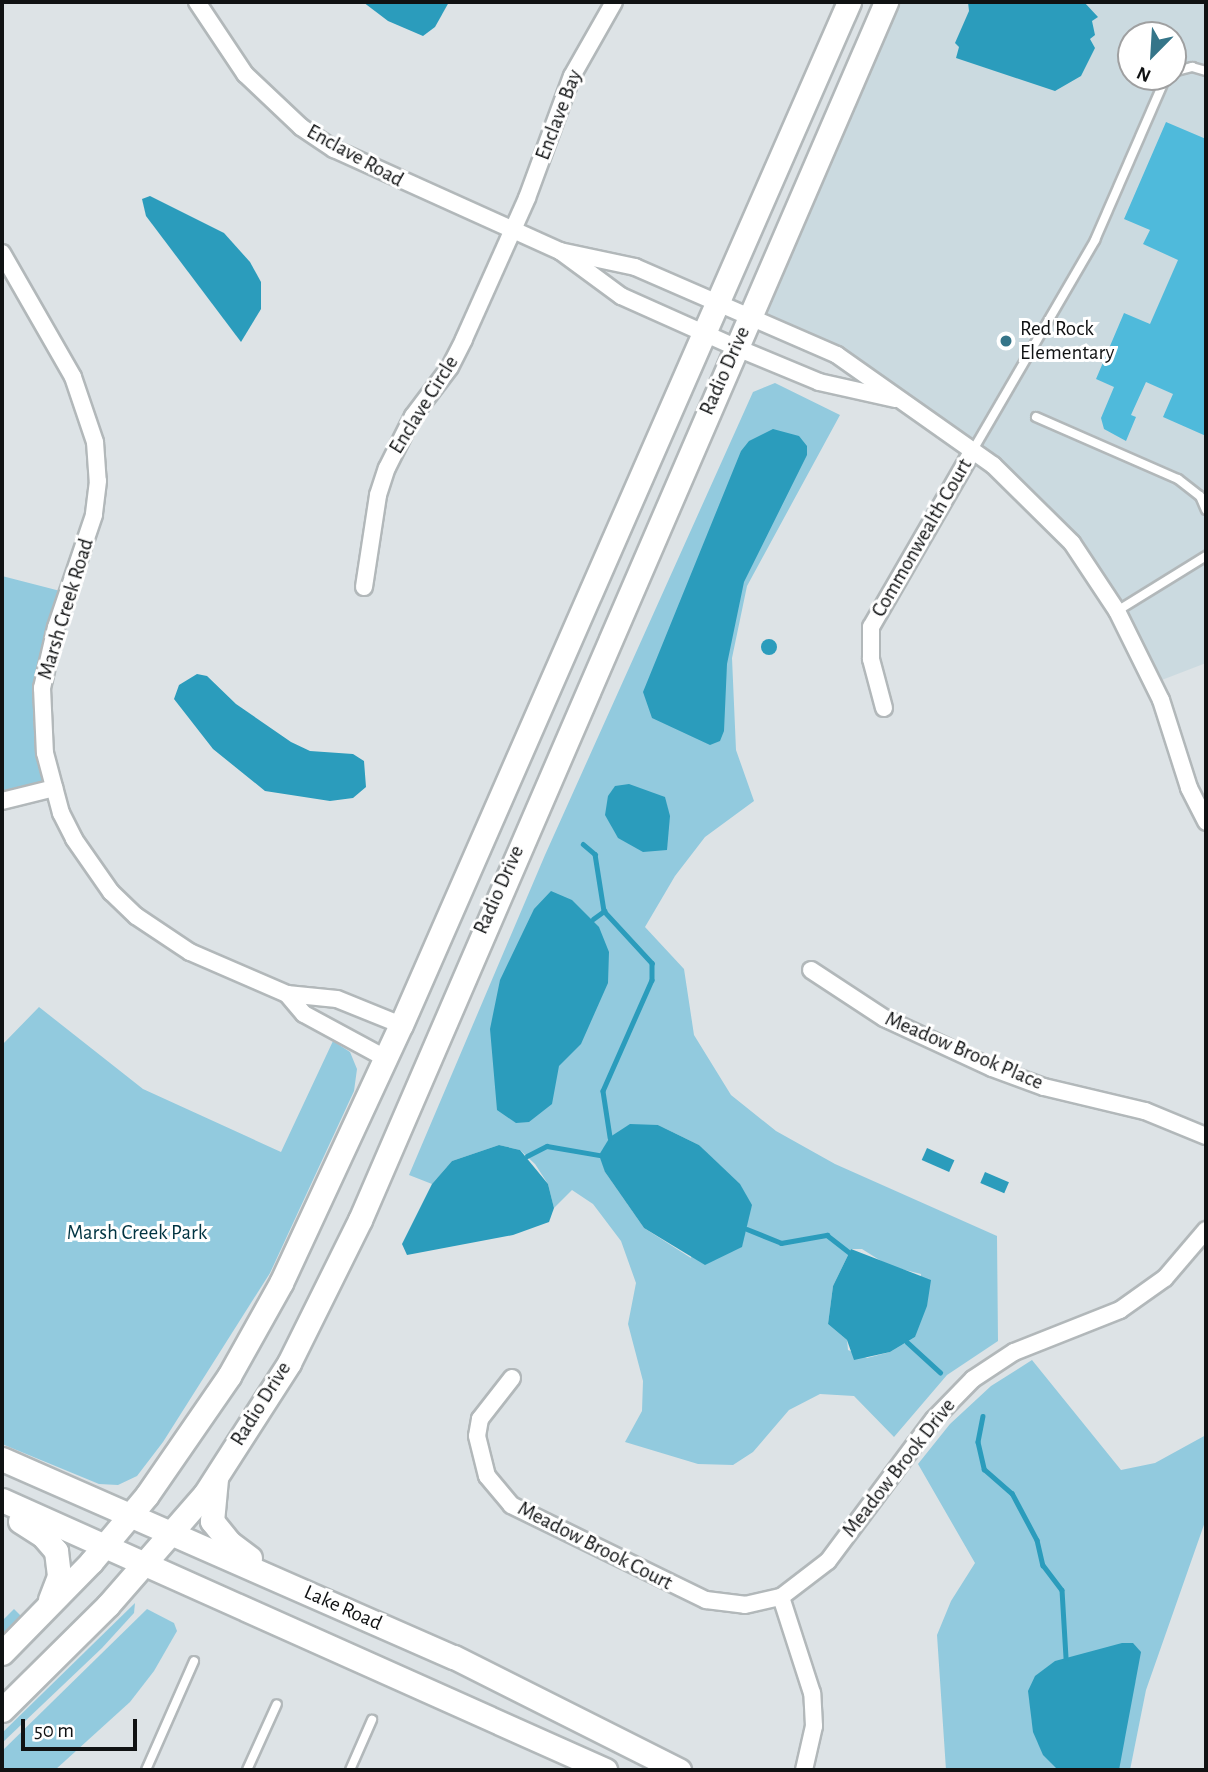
<!DOCTYPE html>
<style>
body{margin:0}
#map{position:relative;width:1208px;height:1772px;overflow:hidden;background:#dde3e6;font-family:"Alegreya Sans",sans-serif}
div>[style]{position:absolute}
[style*='--x']{left:calc(var(--x)*1px);top:calc(var(--y)*1px);width:calc(var(--w)*1px);rotate:calc(var(--a)*1deg)}
.built>*{inset:0;background:#cbdae0}
.green>*{inset:0;background:#92cade}
.water>*{inset:0;background:#2b9cbc;transform-origin:0 0}
.round{border-radius:50%}
.stream>*{height:4.5px;margin:-2.25px;padding:0 2.25px;transform-origin:2.25px;border-radius:2.25px;background:#2b9cbc}
.building>*{inset:0;background:#4fbadb}
.roads{filter:drop-shadow(2px 0 #b2b8ba) drop-shadow(-2px 0 #b2b8ba) drop-shadow(0 2px #b2b8ba) drop-shadow(0 -2px #b2b8ba)}
.lane>*{height:8px;margin:-4px;padding:0 4px;transform-origin:4px;border-radius:4px;background:#fff}
.street>*{height:16px;margin:-8px;padding:0 8px;transform-origin:8px;border-radius:8px;background:#fff}
.secondary>*{height:23px;margin:-11.5px;padding:0 11.5px;transform-origin:11.5px;border-radius:11.5px;background:#fff}
.dots>*{width:19px;height:19px;translate:-50% -50%;box-sizing:border-box;border:4px solid #fff;border-radius:50%}
span{translate:-50% -50%;white-space:nowrap;text-align:center;line-height:1.15;-webkit-text-stroke:6px #fff;paint-order:stroke}
.street-label{font-size:21px;color:#101213}
.poi-label{font-size:21px;color:#101213}
.left{translate:0 -50%;text-align:left}
.park-label{font-size:21px;color:#013442}
.frame{position:absolute;inset:0;border:4px solid #101213;pointer-events:none}
.north{position:absolute;left:1117px;top:21px;width:70px;height:70px;box-sizing:border-box;background:#fff;border:2px solid #9fa0a1;border-radius:50%;rotate:204deg;font-size:19px;font-weight:700;line-height:28px;text-align:center;color:#101213}
.north::after{content:'';display:block;margin:auto;width:24px;height:32px;background:#357589;clip-path:polygon(50% 0,100% 100%,50% 72%,0 100%)}
.scale{position:absolute;left:21px;top:1719px;width:116px;height:32px;box-sizing:border-box;border:4px solid #101213;border-top:0;padding-left:9px;font-size:21px;line-height:24px;white-space:nowrap;color:#101213;-webkit-text-stroke:5px #fff;paint-order:stroke}
</style>
<div id="map">
<div class="built">
<div style="clip-path:polygon(evenodd,886px 2px,1206px 2px,1206px 663px,1154px 683px,1045px 513px,857px 368px,749px 315px,886px 2px,1131px 35px,1173px 35px,1173px 77px,1131px 77px,1131px 35px)"></div>
</div>
<div class="green">
<div style="clip-path:polygon(evenodd,775px 383px,840px 415px,747px 586px,732px 658px,736px 750px,754px 801px,705px 837px,675px 876px,645px 927px,684px 969px,694px 1035px,731px 1095px,776px 1131px,835px 1164px,997px 1236px,998px 1341px,947px 1375px,894px 1437px,854px 1396px,820px 1394px,789px 1410px,753px 1452px,733px 1465px,698px 1464px,625px 1442px,642px 1411px,643px 1381px,628px 1324px,636px 1283px,621px 1241px,593px 1204px,572px 1190px,554px 1208px,548px 1184px,535px 1164px,520px 1150px,499px 1145px,452px 1161px,432px 1184px,409px 1175px,545px 855px,753px 392px,775px 383px,658px 1125px,699px 1145px,716px 1163px,691px 1258px,644px 1228px,605px 1172px,658px 1125px,775px 383px,851px 1249px,862px 1249px,889px 1266px,921px 1274px,915px 1337px,890px 1352px,867px 1358px,848px 1350px,847px 1340px,828px 1324px,833px 1286px,851px 1249px)"></div>
<div style="clip-path:polygon(2px 576px,68px 593px,42px 688px,54px 788px,2px 801px)"></div>
<div style="clip-path:polygon(39px 1007px,143px 1089px,281px 1152px,333px 1041px,350px 1052px,357px 1069px,354px 1091px,270px 1273px,163px 1442px,137px 1476px,118px 1485px,99px 1484px,2px 1444px,2px 1045px)"></div>
<div style="clip-path:polygon(1032px 1360px,1121px 1470px,1155px 1463px,1206px 1435px,1206px 1519px,1146px 1690px,1130px 1770px,946px 1770px,937px 1635px,951px 1601px,975px 1563px,918px 1464px,950px 1424px,991px 1386px)"></div>
<div style="clip-path:polygon(135px 1603px,134px 1613px,102px 1648px,2px 1743px,2px 1733px)"></div>
<div style="clip-path:polygon(14px 1609px,21px 1616px,2px 1634px,2px 1621px)"></div>
<div style="clip-path:polygon(147px 1609px,174px 1623px,177px 1631px,154px 1671px,130px 1702px,55px 1770px,2px 1770px,2px 1751px)"></div>
</div>
<div class="water">
<div style="clip-path:polygon(363px 2px,449px 2px,435px 27px,423px 36px,388px 21px)"></div>
<div style="clip-path:polygon(968px 2px,1084px 2px,1098px 17px,1092px 21px,1095px 35px,1090px 39px,1095px 48px,1081px 76px,1055px 91px,956px 58px,959px 47px,955px 43px,969px 11px)"></div>
<div style="clip-path:polygon(150px 196px,224px 233px,250px 262px,261px 282px,261px 309px,241px 342px,146px 216px,142px 199px)"></div>
<div style="clip-path:polygon(773px 429px,799px 436px,807px 446px,807px 455px,744px 582px,727px 664px,724px 731px,720px 741px,710px 745px,652px 718px,643px 692px,741px 451px,749px 441px)"></div>
<div class="round" style="left:761px;top:639px;width:16px;height:16px"></div>
<div style="clip-path:polygon(197px 674px,207px 676px,236px 704px,291px 742px,310px 751px,353px 754px,364px 761px,366px 787px,353px 798px,330px 801px,265px 791px,213px 749px,174px 699px,179px 685px)"></div>
<div style="clip-path:polygon(629px 784px,665px 797px,670px 816px,667px 850px,643px 852px,618px 838px,605px 815px,608px 796px,615px 786px)"></div>
<div style="clip-path:polygon(551px 891px,572px 900px,599px 927px,609px 952px,608px 983px,581px 1044px,559px 1066px,552px 1104px,529px 1122px,516px 1123px,497px 1110px,490px 1029px,500px 980px,534px 909px)"></div>
<div style="clip-path:polygon(630px 1124px,658px 1125px,699px 1145px,740px 1184px,752px 1205px,742px 1247px,705px 1265px,644px 1228px,605px 1172px,599px 1155px,610px 1137px)"></div>
<div style="clip-path:polygon(499px 1145px,520px 1150px,548px 1184px,554px 1208px,549px 1222px,513px 1235px,407px 1255px,402px 1244px,432px 1184px,452px 1161px)"></div>
<div style="left:927px;top:1148px;width:30px;height:13px;rotate:24deg"></div>
<div style="left:985px;top:1172px;width:26px;height:12px;rotate:23deg"></div>
<div style="clip-path:polygon(851px 1249px,931px 1280px,927px 1306px,915px 1337px,890px 1352px,854px 1360px,847px 1340px,828px 1324px,833px 1286px)"></div>
<div style="clip-path:polygon(1122px 1643px,1133px 1643px,1141px 1652px,1119px 1770px,1058px 1770px,1043px 1755px,1033px 1732px,1028px 1691px,1035px 1676px,1055px 1661px)"></div>
</div>
<div class="stream">
<div style="--x:583;--y:844;--w:16;--a:40"></div>
<div style="--x:595;--y:854;--w:58;--a:81"></div>
<div style="--x:604;--y:911;--w:71;--a:47.3"></div>
<div style="--x:652;--y:963;--w:17;--a:90"></div>
<div style="--x:652;--y:980;--w:121;--a:113.8"></div>
<div style="--x:603;--y:1091;--w:47;--a:81.3"></div>
<div style="--x:593;--y:919;--w:14;--a:-36"></div>
<div style="--x:527;--y:1156;--w:22;--a:-27"></div>
<div style="--x:547;--y:1146;--w:53;--a:9.8"></div>
<div style="--x:747;--y:1229;--w:37;--a:22"></div>
<div style="--x:781;--y:1243;--w:47;--a:-9.9"></div>
<div style="--x:827;--y:1235;--w:28;--a:38"></div>
<div style="--x:907;--y:1342;--w:45;--a:42.3"></div>
<div style="--x:983;--y:1416;--w:26;--a:101"></div>
<div style="--x:978;--y:1442;--w:28;--a:77"></div>
<div style="--x:984;--y:1469;--w:37;--a:41"></div>
<div style="--x:1012;--y:1493;--w:53;--a:62"></div>
<div style="--x:1037;--y:1540;--w:26;--a:77"></div>
<div style="--x:1043;--y:1565;--w:31;--a:53"></div>
<div style="--x:1062;--y:1590;--w:68;--a:86.6"></div>
</div>
<div class="building">
<div style="clip-path:polygon(1166px 122px,1206px 139px,1206px 436px,1163px 417px,1173px 394px,1146px 382px,1131px 415px,1136px 417px,1126px 441px,1104px 429px,1101px 418px,1114px 387px,1096px 379px,1124px 313px,1150px 324px,1178px 260px,1143px 244px,1150px 230px,1124px 219px)"></div>
</div>
<div class="roads">
<div class="lane">
<div style="--x:1173;--y:72;--w:20;--a:-15"></div>
<div style="--x:1192;--y:67;--w:15;--a:16"></div>
<div style="--x:1036;--y:417;--w:155;--a:23.6"></div>
<div style="--x:1178;--y:479;--w:28;--a:38"></div>
<div style="--x:1200;--y:496;--w:15;--a:67"></div>
<div style="--x:973;--y:450;--w:243;--a:-59.8"></div>
<div style="--x:1095;--y:240;--w:178;--a:-66.5"></div>
<div style="--x:1117;--y:611;--w:105;--a:-31.7"></div>
<div style="--x:146;--y:1770;--w:119;--a:-66.2"></div>
<div style="--x:247;--y:1770;--w:72;--a:-65.6"></div>
<div style="--x:350;--y:1770;--w:55;--a:-66.3"></div>
</div>
<div class="street">
<div style="--x:197;--y:2;--w:87;--a:56.3"></div>
<div style="--x:245;--y:74;--w:77;--a:43.4"></div>
<div style="--x:301;--y:127;--w:40;--a:34"></div>
<div style="--x:334;--y:149;--w:248;--a:24.3"></div>
<div style="--x:560;--y:251;--w:77;--a:12"></div>
<div style="--x:635;--y:267;--w:220;--a:23.5"></div>
<div style="--x:837;--y:355;--w:191;--a:35.2"></div>
<div style="--x:993;--y:465;--w:111;--a:44.6"></div>
<div style="--x:1072;--y:543;--w:82;--a:56.5"></div>
<div style="--x:1117;--y:611;--w:99;--a:63.7"></div>
<div style="--x:1161;--y:700;--w:92;--a:72.3"></div>
<div style="--x:1189;--y:788;--w:38;--a:63"></div>
<div style="--x:560;--y:251;--w:76;--a:36.4"></div>
<div style="--x:621;--y:296;--w:125;--a:24.1"></div>
<div style="--x:735;--y:347;--w:91;--a:22.6"></div>
<div style="--x:819;--y:382;--w:78;--a:12.6"></div>
<div style="--x:2;--y:253;--w:143;--a:60.2"></div>
<div style="--x:73;--y:377;--w:69;--a:71.3"></div>
<div style="--x:95;--y:442;--w:39;--a:86"></div>
<div style="--x:98;--y:481;--w:34;--a:97"></div>
<div style="--x:94;--y:515;--w:118;--a:108.7"></div>
<div style="--x:56;--y:627;--w:63;--a:102.9"></div>
<div style="--x:42;--y:688;--w:65;--a:87.4"></div>
<div style="--x:45;--y:753;--w:62;--a:75.1"></div>
<div style="--x:61;--y:813;--w:29;--a:63"></div>
<div style="--x:74;--y:839;--w:65;--a:55.1"></div>
<div style="--x:111;--y:892;--w:35;--a:44"></div>
<div style="--x:136;--y:916;--w:65;--a:33.7"></div>
<div style="--x:190;--y:952;--w:106;--a:23.4"></div>
<div style="--x:287;--y:994;--w:50;--a:5.7"></div>
<div style="--x:337;--y:999;--w:69;--a:22.1"></div>
<div style="--x:364;--y:587;--w:93;--a:-81.3"></div>
<div style="--x:378;--y:495;--w:28;--a:-72"></div>
<div style="--x:387;--y:468;--w:58;--a:-63.4"></div>
<div style="--x:413;--y:416;--w:61;--a:-52.9"></div>
<div style="--x:450;--y:367;--w:31;--a:-63"></div>
<div style="--x:464;--y:339;--w:154;--a:-65.9"></div>
<div style="--x:527;--y:198;--w:130;--a:-69.8"></div>
<div style="--x:572;--y:76;--w:85;--a:-60.4"></div>
<div style="--x:884;--y:708;--w:51;--a:-104.9"></div>
<div style="--x:871;--y:659;--w:32;--a:-90"></div>
<div style="--x:871;--y:627;--w:204;--a:-60"></div>
<div style="--x:2;--y:801;--w:54;--a:-14"></div>
<div style="--x:811;--y:970;--w:87;--a:33.3"></div>
<div style="--x:884;--y:1018;--w:119;--a:24.8"></div>
<div style="--x:992;--y:1068;--w:55;--a:20.1"></div>
<div style="--x:1044;--y:1087;--w:104;--a:13.4"></div>
<div style="--x:1145;--y:1111;--w:66;--a:22.3"></div>
<div style="--x:287;--y:994;--w:26;--a:50"></div>
<div style="--x:304;--y:1014;--w:92;--a:28.5"></div>
<div style="--x:512;--y:1378;--w:52;--a:128"></div>
<div style="--x:480;--y:1419;--w:17;--a:100"></div>
<div style="--x:477;--y:1436;--w:41;--a:76"></div>
<div style="--x:487;--y:1476;--w:38;--a:50"></div>
<div style="--x:511;--y:1505;--w:217;--a:26"></div>
<div style="--x:706;--y:1600;--w:39;--a:7"></div>
<div style="--x:745;--y:1605;--w:37;--a:-13"></div>
<div style="--x:804;--y:1770;--w:45;--a:-77.2"></div>
<div style="--x:814;--y:1726;--w:33;--a:-93"></div>
<div style="--x:812;--y:1693;--w:101;--a:-107.9"></div>
<div style="--x:781;--y:1597;--w:59;--a:-37.5"></div>
<div style="--x:828;--y:1561;--w:177;--a:-53.3"></div>
<div style="--x:934;--y:1419;--w:56;--a:-45.7"></div>
<div style="--x:973;--y:1379;--w:49;--a:-33.4"></div>
<div style="--x:1014;--y:1352;--w:114;--a:-21.6"></div>
<div style="--x:1120;--y:1310;--w:55;--a:-35.4"></div>
<div style="--x:1165;--y:1278;--w:63;--a:-49.5"></div>
</div>
<div class="secondary">
<div style="--x:2;--y:1459;--w:493;--a:23.7"></div>
<div style="--x:454;--y:1657;--w:252;--a:26.7"></div>
<div style="--x:216;--y:1479;--w:42;--a:95.4"></div>
<div style="--x:212;--y:1521;--w:28;--a:51"></div>
<div style="--x:230;--y:1543;--w:25;--a:37"></div>
<div style="--x:2;--y:1500;--w:661;--a:24.12"></div>
<div style="--x:20;--y:1521;--w:27;--a:33"></div>
<div style="--x:43;--y:1536;--w:20;--a:49"></div>
<div style="--x:56;--y:1551;--w:25;--a:83"></div>
<div style="--x:59;--y:1576;--w:26;--a:111"></div>
<div style="--x:2;--y:1653;--w:127;--a:-45.6"></div>
<div style="--x:91;--y:1562;--w:87;--a:-50.1"></div>
<div style="--x:147;--y:1495;--w:145;--a:-55.4"></div>
<div style="--x:229;--y:1376;--w:107;--a:-60.8"></div>
<div style="--x:281;--y:1283;--w:285;--a:-65.1"></div>
<div style="--x:401;--y:1025;--w:1117;--a:-66.35"></div>
<div style="--x:2;--y:1710;--w:149;--a:-44.7"></div>
<div style="--x:108;--y:1605;--w:147;--a:-48.9"></div>
<div style="--x:205;--y:1494;--w:156;--a:-57.3"></div>
<div style="--x:289;--y:1363;--w:160;--a:-63.6"></div>
<div style="--x:360;--y:1220;--w:1327;--a:-66.64"></div>
</div>
</div>
<div class="dots">
<div style="left:1006px;top:341px;background:#357589"></div>
</div>
<div class="street-label">
<span style="left:559px;top:115px;rotate:-69deg">Enclave Bay</span>
<span style="left:355px;top:156px;rotate:29deg">Enclave Road</span>
<span style="left:725px;top:371px;rotate:-66deg">Radio Drive</span>
<span style="left:424px;top:405px;rotate:-58deg">Enclave Circle</span>
<span style="left:922px;top:538px;rotate:-60deg">Commonwealth Court</span>
<span style="left:66px;top:609px;rotate:-73deg">Marsh Creek Road</span>
<span style="left:499px;top:890px;rotate:-66deg">Radio Drive</span>
<span style="left:964px;top:1051px;rotate:23deg">Meadow Brook Place</span>
<span style="left:261px;top:1404px;rotate:-58deg">Radio Drive</span>
<span style="left:899px;top:1468px;rotate:-52deg">Meadow Brook Drive</span>
<span style="left:595px;top:1546px;rotate:27deg">Meadow Brook Court</span>
<span style="left:343px;top:1608px;rotate:24deg">Lake Road</span>
</div>
<div class="poi-label">
<span class="left" style="left:1020px;top:341px">Red Rock<br>Elementary</span>
</div>
<div class="park-label">
<span style="left:137px;top:1233px">Marsh Creek Park</span>
</div>
<div class="frame"></div>
<div class="north">N</div>
<div class="scale">50 m</div>
</div>
